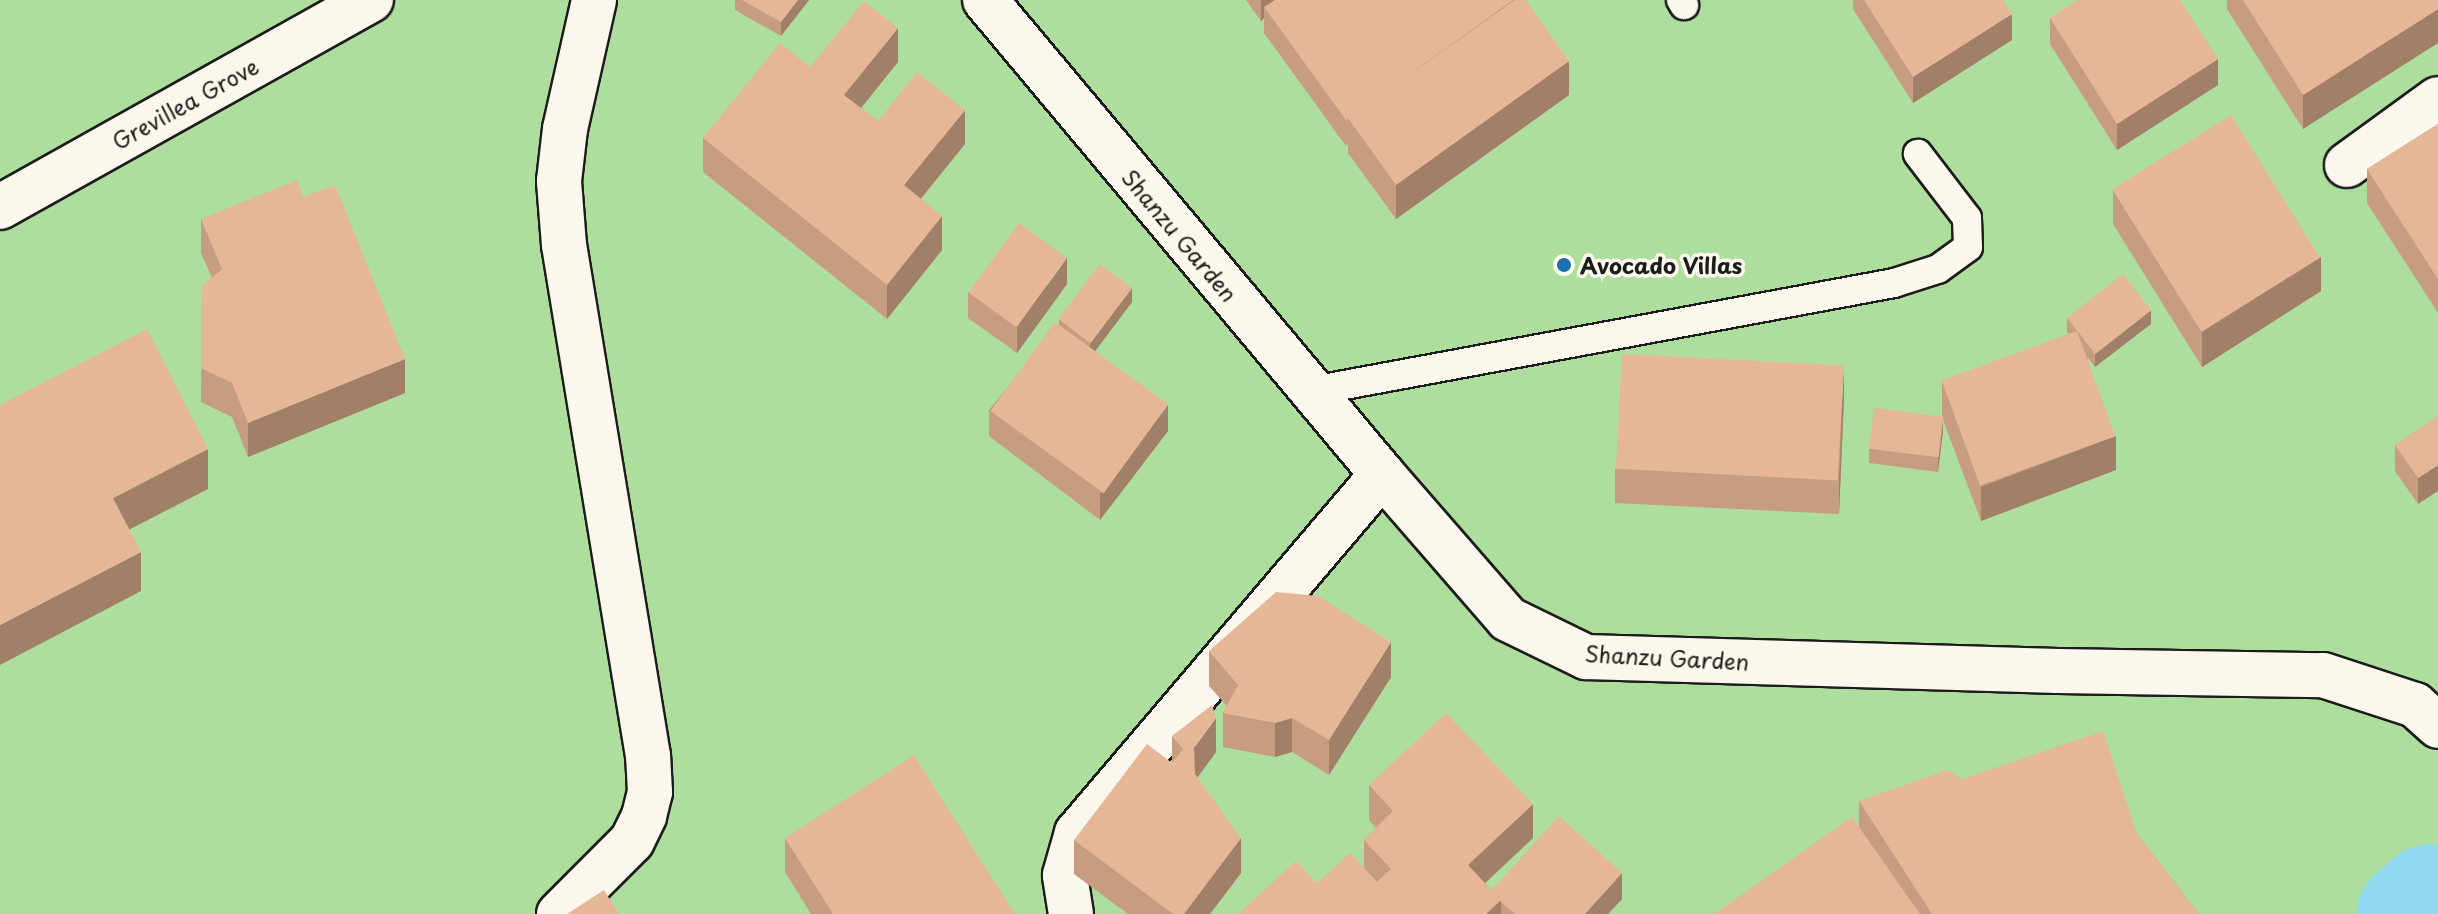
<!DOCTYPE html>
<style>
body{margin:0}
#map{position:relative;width:2438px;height:914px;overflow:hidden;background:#f5e4d2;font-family:"Playpen Sans",sans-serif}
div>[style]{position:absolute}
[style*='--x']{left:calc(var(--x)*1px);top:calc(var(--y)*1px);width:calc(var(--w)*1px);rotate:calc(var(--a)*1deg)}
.green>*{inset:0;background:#aede9d;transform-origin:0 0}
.river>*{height:106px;margin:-53px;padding:0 53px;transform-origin:53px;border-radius:53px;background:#90d9f1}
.roads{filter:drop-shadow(2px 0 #1c1c1c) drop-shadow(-2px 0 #1c1c1c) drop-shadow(0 2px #1c1c1c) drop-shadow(0 -2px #1c1c1c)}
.lane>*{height:28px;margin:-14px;padding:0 14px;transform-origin:14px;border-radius:14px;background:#fbf7ec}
.street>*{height:44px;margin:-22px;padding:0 22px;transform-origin:22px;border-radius:22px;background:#fbf7ec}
.secondary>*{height:44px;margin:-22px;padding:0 22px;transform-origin:22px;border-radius:22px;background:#fbf7ec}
.wall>*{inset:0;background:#c69d81}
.shaded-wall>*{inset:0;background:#a18069}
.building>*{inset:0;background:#e6b796;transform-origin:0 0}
.dots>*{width:22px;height:22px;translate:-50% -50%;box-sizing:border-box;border:4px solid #fbf7ec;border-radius:50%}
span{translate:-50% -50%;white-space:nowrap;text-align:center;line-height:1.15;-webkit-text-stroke:7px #fbf7ec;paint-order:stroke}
.street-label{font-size:22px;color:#1c1c1c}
.poi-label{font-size:22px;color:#1c1c1c;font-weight:700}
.left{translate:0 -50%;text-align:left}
</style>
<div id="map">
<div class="green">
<div style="left:0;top:0;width:2438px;height:914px"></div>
</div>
<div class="river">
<div style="--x:2410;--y:914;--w:26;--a:-40"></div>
</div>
<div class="roads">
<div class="lane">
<div style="--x:1681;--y:0;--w:6;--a:59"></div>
<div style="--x:1312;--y:391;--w:592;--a:-10.51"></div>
<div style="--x:1894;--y:283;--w:46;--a:-17.7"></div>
<div style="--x:1938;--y:269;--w:37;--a:-36"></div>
<div style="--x:1968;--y:247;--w:29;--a:-92"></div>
<div style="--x:1967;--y:218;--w:81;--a:-127.4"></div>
</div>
<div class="street">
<div style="--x:985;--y:0;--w:618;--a:50.05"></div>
<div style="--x:1382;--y:474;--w:192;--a:49"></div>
<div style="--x:1508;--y:619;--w:87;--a:26"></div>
<div style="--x:1586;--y:657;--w:472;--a:1.7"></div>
<div style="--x:2058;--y:671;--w:265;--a:0.9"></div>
<div style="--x:2323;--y:675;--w:97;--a:18.1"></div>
<div style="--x:2415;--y:705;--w:31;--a:42"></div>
<div style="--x:2347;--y:165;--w:112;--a:-36"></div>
<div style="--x:559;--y:914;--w:103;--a:-45"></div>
<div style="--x:632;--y:841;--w:28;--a:-64"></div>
<div style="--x:644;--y:816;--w:25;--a:-76"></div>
<div style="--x:650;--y:792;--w:36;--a:-93"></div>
<div style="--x:648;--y:756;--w:518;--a:-99.33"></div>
<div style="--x:564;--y:245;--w:64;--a:-94.5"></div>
<div style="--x:559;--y:181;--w:52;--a:-83.4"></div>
<div style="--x:565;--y:129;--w:132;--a:-77.3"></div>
<div style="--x:1071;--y:914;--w:39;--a:-99"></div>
<div style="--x:1065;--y:875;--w:44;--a:-74.1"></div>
<div style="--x:1077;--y:833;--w:471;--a:-49.6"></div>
</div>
<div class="secondary">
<div style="--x:0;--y:207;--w:425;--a:-29.2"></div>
</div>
</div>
<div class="wall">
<div style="clip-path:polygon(735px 0,809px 0,781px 36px,735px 10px)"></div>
<div style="clip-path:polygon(1246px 0,1526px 0,1569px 95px,1396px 219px,1348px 153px,1348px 144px,1346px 146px,1264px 33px,1264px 18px,1261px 21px)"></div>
<div style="clip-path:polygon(1853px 0,2003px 0,2012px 40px,1913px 103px,1853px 9px)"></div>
<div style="clip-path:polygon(2227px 0,2438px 0,2303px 129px,2227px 9px)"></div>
<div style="clip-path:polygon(2050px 18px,2218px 85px,2117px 150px,2050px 44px)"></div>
<div style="clip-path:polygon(898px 62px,861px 108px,878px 121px,965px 144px,921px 199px,942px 250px,887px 319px,703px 172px,703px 138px,810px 67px)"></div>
<div style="clip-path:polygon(2438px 124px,2438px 313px,2367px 203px,2367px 169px)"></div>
<div style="clip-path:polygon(2113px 190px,2321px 291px,2202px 367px,2113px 224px)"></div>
<div style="clip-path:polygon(303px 197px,405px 393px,248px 457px,232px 417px,201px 402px,202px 286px,212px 278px,201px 253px,201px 219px)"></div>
<div style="clip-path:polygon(1067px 284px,1017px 353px,968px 318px,968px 292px)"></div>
<div style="clip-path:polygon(1132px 302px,1095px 351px,1168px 431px,1100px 520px,989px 436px,989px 410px,1059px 324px,1059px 320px)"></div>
<div style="clip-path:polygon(2067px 318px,2151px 324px,2095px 367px,2087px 357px,2116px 470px,1981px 521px,1943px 420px,1943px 431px,1938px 472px,1869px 463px,1869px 449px,1942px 417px,1942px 382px,2069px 334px,2067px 332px)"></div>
<div style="clip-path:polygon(1844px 399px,1839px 514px,1615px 503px,1615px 469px)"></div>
<div style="clip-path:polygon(2438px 416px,2418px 504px,2395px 471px,2395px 445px)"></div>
<div style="clip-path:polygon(1209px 651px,1391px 677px,1329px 775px,1292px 752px,1275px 757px,1223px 747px,1223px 713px,1227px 706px,1209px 686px)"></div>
<div style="clip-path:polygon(1172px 736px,1216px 752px,1197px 778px,1241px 873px,1210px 914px,1128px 914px,1074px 874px,1074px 840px,1172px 763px)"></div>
<div style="clip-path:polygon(1962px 779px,2137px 834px,2199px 914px,1714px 914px,1859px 827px,1859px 801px)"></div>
<div style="clip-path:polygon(1369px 785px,1533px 838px,1485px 883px,1492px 890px,1622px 899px,1608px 914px,1238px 914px,1317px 883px,1364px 868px,1364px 840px,1376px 828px,1369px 820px)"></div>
<div style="clip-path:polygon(785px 838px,1015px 914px,811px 914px,785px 872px)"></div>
</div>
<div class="shaded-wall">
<div style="clip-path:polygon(798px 0,809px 0,781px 36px,781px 22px)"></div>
<div style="clip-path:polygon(1261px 0,1290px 0,1264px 7px,1264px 18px,1261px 21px)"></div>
<div style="clip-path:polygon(2438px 9px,2438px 43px,2303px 129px,2303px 95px)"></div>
<div style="clip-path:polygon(2012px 14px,2012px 40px,1913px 103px,1913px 77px)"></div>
<div style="clip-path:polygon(898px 28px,898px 62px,844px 129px,844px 95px)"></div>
<div style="clip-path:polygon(2218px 59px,2218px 85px,2117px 150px,2117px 124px)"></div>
<div style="clip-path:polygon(1569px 61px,1569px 95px,1396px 219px,1396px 185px)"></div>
<div style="clip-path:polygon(965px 110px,965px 144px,904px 219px,904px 185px)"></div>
<div style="clip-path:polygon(942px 216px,942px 250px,887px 319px,887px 285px)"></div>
<div style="clip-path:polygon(2321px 257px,2321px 291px,2202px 367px,2202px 332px)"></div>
<div style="clip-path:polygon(1067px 258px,1067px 284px,1017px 353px,1017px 327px)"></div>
<div style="clip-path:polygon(1132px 288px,1132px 302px,1090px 358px,1090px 344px)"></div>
<div style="clip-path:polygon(2151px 310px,2151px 324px,2095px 367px,2095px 353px)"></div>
<div style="clip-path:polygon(405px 359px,405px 393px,248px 457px,248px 423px)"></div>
<div style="clip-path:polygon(1844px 364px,1844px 399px,1839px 514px,1839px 479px)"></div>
<div style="clip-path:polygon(1168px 405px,1168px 431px,1100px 520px,1100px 494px)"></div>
<div style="clip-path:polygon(1943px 417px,1943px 431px,1938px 472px,1938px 458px)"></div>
<div style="clip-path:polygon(2116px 436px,2116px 470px,1981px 521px,1981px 487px)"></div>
<div style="clip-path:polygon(208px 449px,208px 489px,113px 538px,113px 498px)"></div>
<div style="clip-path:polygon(2438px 465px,2438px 491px,2418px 504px,2418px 478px)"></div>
<div style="clip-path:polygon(141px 552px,141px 591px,0 665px,0 625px)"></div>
<div style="clip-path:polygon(1391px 642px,1391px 677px,1329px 775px,1329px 740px)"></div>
<div style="clip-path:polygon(1216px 718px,1216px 752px,1194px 782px,1194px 748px)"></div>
<div style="clip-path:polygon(1292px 718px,1292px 752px,1275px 757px,1275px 723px)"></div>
<div style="clip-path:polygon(1533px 804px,1533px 838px,1468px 899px,1468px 865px)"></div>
<div style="clip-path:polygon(1241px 838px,1241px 873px,1210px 914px,1184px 914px)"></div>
<div style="clip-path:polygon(1622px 873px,1622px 899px,1608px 914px,1585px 914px)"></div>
<div style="clip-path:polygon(1501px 900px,1501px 914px,1486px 914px)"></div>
</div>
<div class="building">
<div style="clip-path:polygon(742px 0,798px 0,781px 22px)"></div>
<div style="clip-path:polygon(1275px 0,1513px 0,1346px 120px,1264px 7px)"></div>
<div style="clip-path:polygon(1515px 0,1526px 0,1569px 61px,1396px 185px,1348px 118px)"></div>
<div style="clip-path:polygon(1864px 0,2003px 0,2012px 14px,1913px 77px)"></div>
<div style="clip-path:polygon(2077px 0,2180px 0,2218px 59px,2117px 124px,2050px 18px)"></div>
<div style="clip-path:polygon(2243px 0,2438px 0,2438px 9px,2303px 95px)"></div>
<div style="clip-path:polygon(864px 1px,898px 28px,844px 95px,878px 121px,917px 72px,965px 110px,904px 185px,942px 216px,887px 285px,703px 138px,780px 43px,810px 67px)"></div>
<div style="left:2231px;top:115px;width:168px;height:140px;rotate:58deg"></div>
<div style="clip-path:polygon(2438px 124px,2438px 279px,2367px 169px)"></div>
<div style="clip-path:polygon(297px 180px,303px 197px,335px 185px,405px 359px,248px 423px,232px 383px,201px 368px,202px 286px,222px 269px,201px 219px)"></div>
<div style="left:1019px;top:223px;width:59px;height:86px;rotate:36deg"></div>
<div style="left:1100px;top:264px;width:40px;height:69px;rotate:37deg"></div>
<div style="left:2123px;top:274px;width:46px;height:71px;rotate:52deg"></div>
<div style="left:1055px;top:322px;width:140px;height:110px;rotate:36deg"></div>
<div style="clip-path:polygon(147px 329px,208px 449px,113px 498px,141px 552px,0 625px,0 405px)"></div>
<div style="left:2077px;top:331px;width:112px;height:144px;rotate:70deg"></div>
<div style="left:1622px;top:354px;width:222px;height:115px;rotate:3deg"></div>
<div style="left:1874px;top:408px;width:70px;height:41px;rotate:7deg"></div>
<div style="clip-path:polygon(2438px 416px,2438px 465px,2418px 478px,2395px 445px)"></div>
<div style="clip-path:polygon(1276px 592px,1318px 596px,1391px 642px,1329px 740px,1292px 718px,1275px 723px,1223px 713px,1238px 685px,1209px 651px)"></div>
<div style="clip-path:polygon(1212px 705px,1216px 718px,1194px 748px,1195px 774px,1241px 838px,1184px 914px,1173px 914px,1074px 840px,1147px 744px,1172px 763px,1183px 749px,1172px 736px)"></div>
<div style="clip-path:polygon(1446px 713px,1533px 804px,1468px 865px,1501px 900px,1486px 914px,1238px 914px,1296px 861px,1317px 883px,1350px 853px,1377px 882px,1391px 869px,1364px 840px,1393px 811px,1369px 785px)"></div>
<div style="clip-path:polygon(2103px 731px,2137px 834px,2199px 914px,1932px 914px,1859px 801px,1947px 770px,1962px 779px)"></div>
<div style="clip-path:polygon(914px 755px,1015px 914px,833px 914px,785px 838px)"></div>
<div style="clip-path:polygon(1559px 816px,1622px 873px,1585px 914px,1515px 914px,1500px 901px,1501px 900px,1492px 890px)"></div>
<div style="clip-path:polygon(1852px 817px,1920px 914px,1714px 914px)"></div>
<div style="clip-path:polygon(604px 890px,619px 914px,567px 914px)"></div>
</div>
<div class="dots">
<div style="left:1564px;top:265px;background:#1f6fb2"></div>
</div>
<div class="street-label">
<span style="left:185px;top:103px;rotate:-29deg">Grevillea Grove</span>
<span style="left:1180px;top:235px;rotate:50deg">Shanzu Garden</span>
<span style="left:1667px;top:657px;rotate:3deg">Shanzu Garden</span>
</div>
<div class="poi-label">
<span class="left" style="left:1580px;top:265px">Avocado Villas</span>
</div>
</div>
